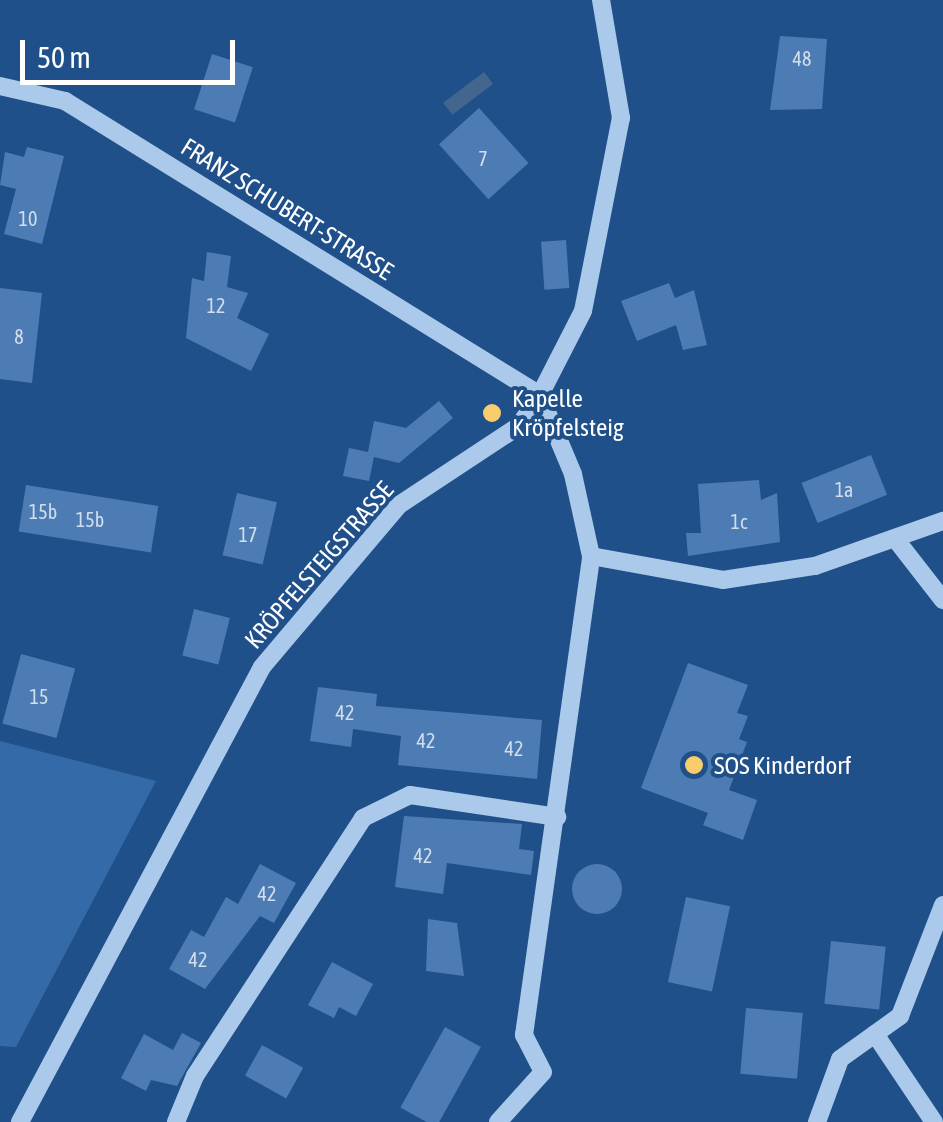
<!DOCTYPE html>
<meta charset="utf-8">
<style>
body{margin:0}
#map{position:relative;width:943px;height:1122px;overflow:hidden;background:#20508a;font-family:"Asap Condensed",sans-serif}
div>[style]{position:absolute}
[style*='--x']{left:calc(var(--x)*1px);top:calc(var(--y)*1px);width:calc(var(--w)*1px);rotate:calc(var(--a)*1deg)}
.green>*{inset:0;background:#336aa7}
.water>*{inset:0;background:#43668f;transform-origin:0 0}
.building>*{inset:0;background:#4c7cb3;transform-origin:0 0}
.round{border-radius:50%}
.minor>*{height:18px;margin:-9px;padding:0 9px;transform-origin:9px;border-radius:9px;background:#abcaeb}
.dots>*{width:28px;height:28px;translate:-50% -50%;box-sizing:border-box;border:5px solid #20508a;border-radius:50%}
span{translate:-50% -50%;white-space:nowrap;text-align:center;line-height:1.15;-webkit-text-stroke:8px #20508a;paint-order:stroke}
.number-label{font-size:20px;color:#d2deec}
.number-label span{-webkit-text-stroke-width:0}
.street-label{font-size:25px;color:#fff}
.poi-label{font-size:25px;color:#fff}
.left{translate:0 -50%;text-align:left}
.scale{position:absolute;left:20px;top:40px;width:215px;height:45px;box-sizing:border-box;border:5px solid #fff;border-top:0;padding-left:12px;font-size:30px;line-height:35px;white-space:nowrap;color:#fff;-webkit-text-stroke:8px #20508a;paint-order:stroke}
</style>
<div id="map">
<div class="green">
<div style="clip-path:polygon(0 741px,156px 781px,16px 1047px,0 1046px)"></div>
</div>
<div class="water">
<div style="left:484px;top:72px;width:15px;height:51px;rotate:53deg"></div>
</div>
<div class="building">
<div style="clip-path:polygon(780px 36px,827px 39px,822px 109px,770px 110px)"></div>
<div style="left:212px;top:54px;width:43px;height:58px;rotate:18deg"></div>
<div style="left:479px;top:108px;width:74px;height:54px;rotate:48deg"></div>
<div style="clip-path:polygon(27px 147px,64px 156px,42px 244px,4px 234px,16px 189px,0 185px,5px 152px,24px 157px)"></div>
<div style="left:566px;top:240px;width:48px;height:25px;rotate:86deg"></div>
<div style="clip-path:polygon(207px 252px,231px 256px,227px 287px,248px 293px,237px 318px,269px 334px,251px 371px,186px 338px,192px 278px,204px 281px)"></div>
<div style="clip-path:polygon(669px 283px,675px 298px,694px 290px,707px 345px,683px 350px,676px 325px,637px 341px,621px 301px)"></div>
<div style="clip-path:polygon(0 288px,42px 293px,32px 383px,0 379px)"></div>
<div style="clip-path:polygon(439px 401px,453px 418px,399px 463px,374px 457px,369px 481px,343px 476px,349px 448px,368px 452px,374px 421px,406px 428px)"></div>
<div style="left:871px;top:455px;width:43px;height:75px;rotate:68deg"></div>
<div style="clip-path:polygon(759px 480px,761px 500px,777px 493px,780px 542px,688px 556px,686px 533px,701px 533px,698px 484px)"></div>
<div style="left:26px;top:485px;width:134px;height:47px;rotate:9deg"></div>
<div style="left:237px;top:493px;width:41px;height:64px;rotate:13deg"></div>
<div style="left:194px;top:609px;width:37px;height:48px;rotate:14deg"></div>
<div style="left:21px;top:654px;width:56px;height:72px;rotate:15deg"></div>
<div style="clip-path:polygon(688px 663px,748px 685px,737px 713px,748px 716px,739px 739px,747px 742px,729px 790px,757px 800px,743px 840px,703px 825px,708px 813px,641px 788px)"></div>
<div style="clip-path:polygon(318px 687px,377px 694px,376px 706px,542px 720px,537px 779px,398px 765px,401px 736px,353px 729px,351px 747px,310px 741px)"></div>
<div style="clip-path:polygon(404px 816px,522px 824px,519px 849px,534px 851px,531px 875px,447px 863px,443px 894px,395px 887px)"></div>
<div style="clip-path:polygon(260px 864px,296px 883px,274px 923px,260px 916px,205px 989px,169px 969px,191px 930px,204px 937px,226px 897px,238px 904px)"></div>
<div class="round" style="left:572px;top:864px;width:50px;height:50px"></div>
<div style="left:686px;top:897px;width:45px;height:87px;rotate:12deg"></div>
<div style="clip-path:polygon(428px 919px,457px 923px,464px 976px,426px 971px)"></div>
<div style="left:831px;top:941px;width:55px;height:63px;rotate:6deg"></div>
<div style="clip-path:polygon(332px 962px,373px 984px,356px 1016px,339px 1007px,334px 1018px,308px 1005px)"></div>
<div style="left:746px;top:1008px;width:57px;height:66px;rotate:5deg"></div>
<div style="left:445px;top:1027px;width:41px;height:92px;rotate:29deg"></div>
<div style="clip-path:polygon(182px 1033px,201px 1043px,177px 1086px,151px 1080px,146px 1091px,121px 1078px,144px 1034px,173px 1050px)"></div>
<div style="left:262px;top:1045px;width:47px;height:35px;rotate:29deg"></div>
</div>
<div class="minor">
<div style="--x:0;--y:86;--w:67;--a:13"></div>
<div style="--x:65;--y:101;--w:559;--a:31.76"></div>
<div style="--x:897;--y:541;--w:75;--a:52.1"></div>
<div style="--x:591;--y:556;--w:134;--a:10.3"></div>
<div style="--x:723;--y:580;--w:93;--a:-8.7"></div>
<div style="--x:815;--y:566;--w:136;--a:-19.4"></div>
<div style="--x:875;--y:1034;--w:106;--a:56.2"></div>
<div style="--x:20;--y:1122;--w:515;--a:-61.99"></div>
<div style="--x:262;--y:667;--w:212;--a:-49.8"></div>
<div style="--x:399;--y:505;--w:144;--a:-33.4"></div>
<div style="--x:519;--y:426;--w:37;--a:-56"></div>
<div style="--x:540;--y:395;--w:94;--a:-62.9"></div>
<div style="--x:583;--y:311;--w:197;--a:-78.9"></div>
<div style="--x:621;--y:118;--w:120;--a:-99.6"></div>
<div style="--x:176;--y:1122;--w:50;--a:-67.6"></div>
<div style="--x:195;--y:1076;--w:308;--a:-56.9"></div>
<div style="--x:363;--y:818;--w:52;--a:-26.1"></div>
<div style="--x:410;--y:795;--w:149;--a:8.5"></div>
<div style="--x:498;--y:1122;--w:67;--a:-48"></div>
<div style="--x:543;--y:1072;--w:42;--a:-117.2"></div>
<div style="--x:524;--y:1035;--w:484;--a:-82"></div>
<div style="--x:591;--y:556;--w:84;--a:-102.4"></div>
<div style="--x:573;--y:474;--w:86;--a:-112.7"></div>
<div style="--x:817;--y:1122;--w:67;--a:-69.9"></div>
<div style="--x:840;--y:1059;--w:74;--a:-35.6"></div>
<div style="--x:900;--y:1016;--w:119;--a:-68.8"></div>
</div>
<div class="dots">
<div style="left:492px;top:413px;background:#f9cd6c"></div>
<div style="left:694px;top:765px;background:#f9cd6c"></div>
</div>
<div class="number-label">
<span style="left:802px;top:58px">48</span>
<span style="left:483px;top:158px">7</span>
<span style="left:28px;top:218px">10</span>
<span style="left:216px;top:305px">12</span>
<span style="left:19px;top:336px">8</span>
<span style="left:844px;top:489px">1a</span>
<span style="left:43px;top:511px">15b</span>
<span style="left:90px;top:519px">15b</span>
<span style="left:739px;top:521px">1c</span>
<span style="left:248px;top:534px">17</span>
<span style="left:39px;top:696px">15</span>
<span style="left:345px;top:712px">42</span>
<span style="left:426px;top:740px">42</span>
<span style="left:514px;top:748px">42</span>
<span style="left:423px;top:855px">42</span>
<span style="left:267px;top:893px">42</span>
<span style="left:198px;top:959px">42</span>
</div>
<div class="street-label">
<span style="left:287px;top:209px;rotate:32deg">FRANZ SCHUBERT-STRASSE</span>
<span style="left:319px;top:565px;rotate:-49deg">KRÖPFELSTEIGSTRASSE</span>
</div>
<div class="poi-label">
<span class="left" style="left:512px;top:413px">Kapelle<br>Kröpfelsteig</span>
<span class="left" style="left:714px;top:765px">SOS Kinderdorf</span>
</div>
<div class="scale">50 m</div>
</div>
